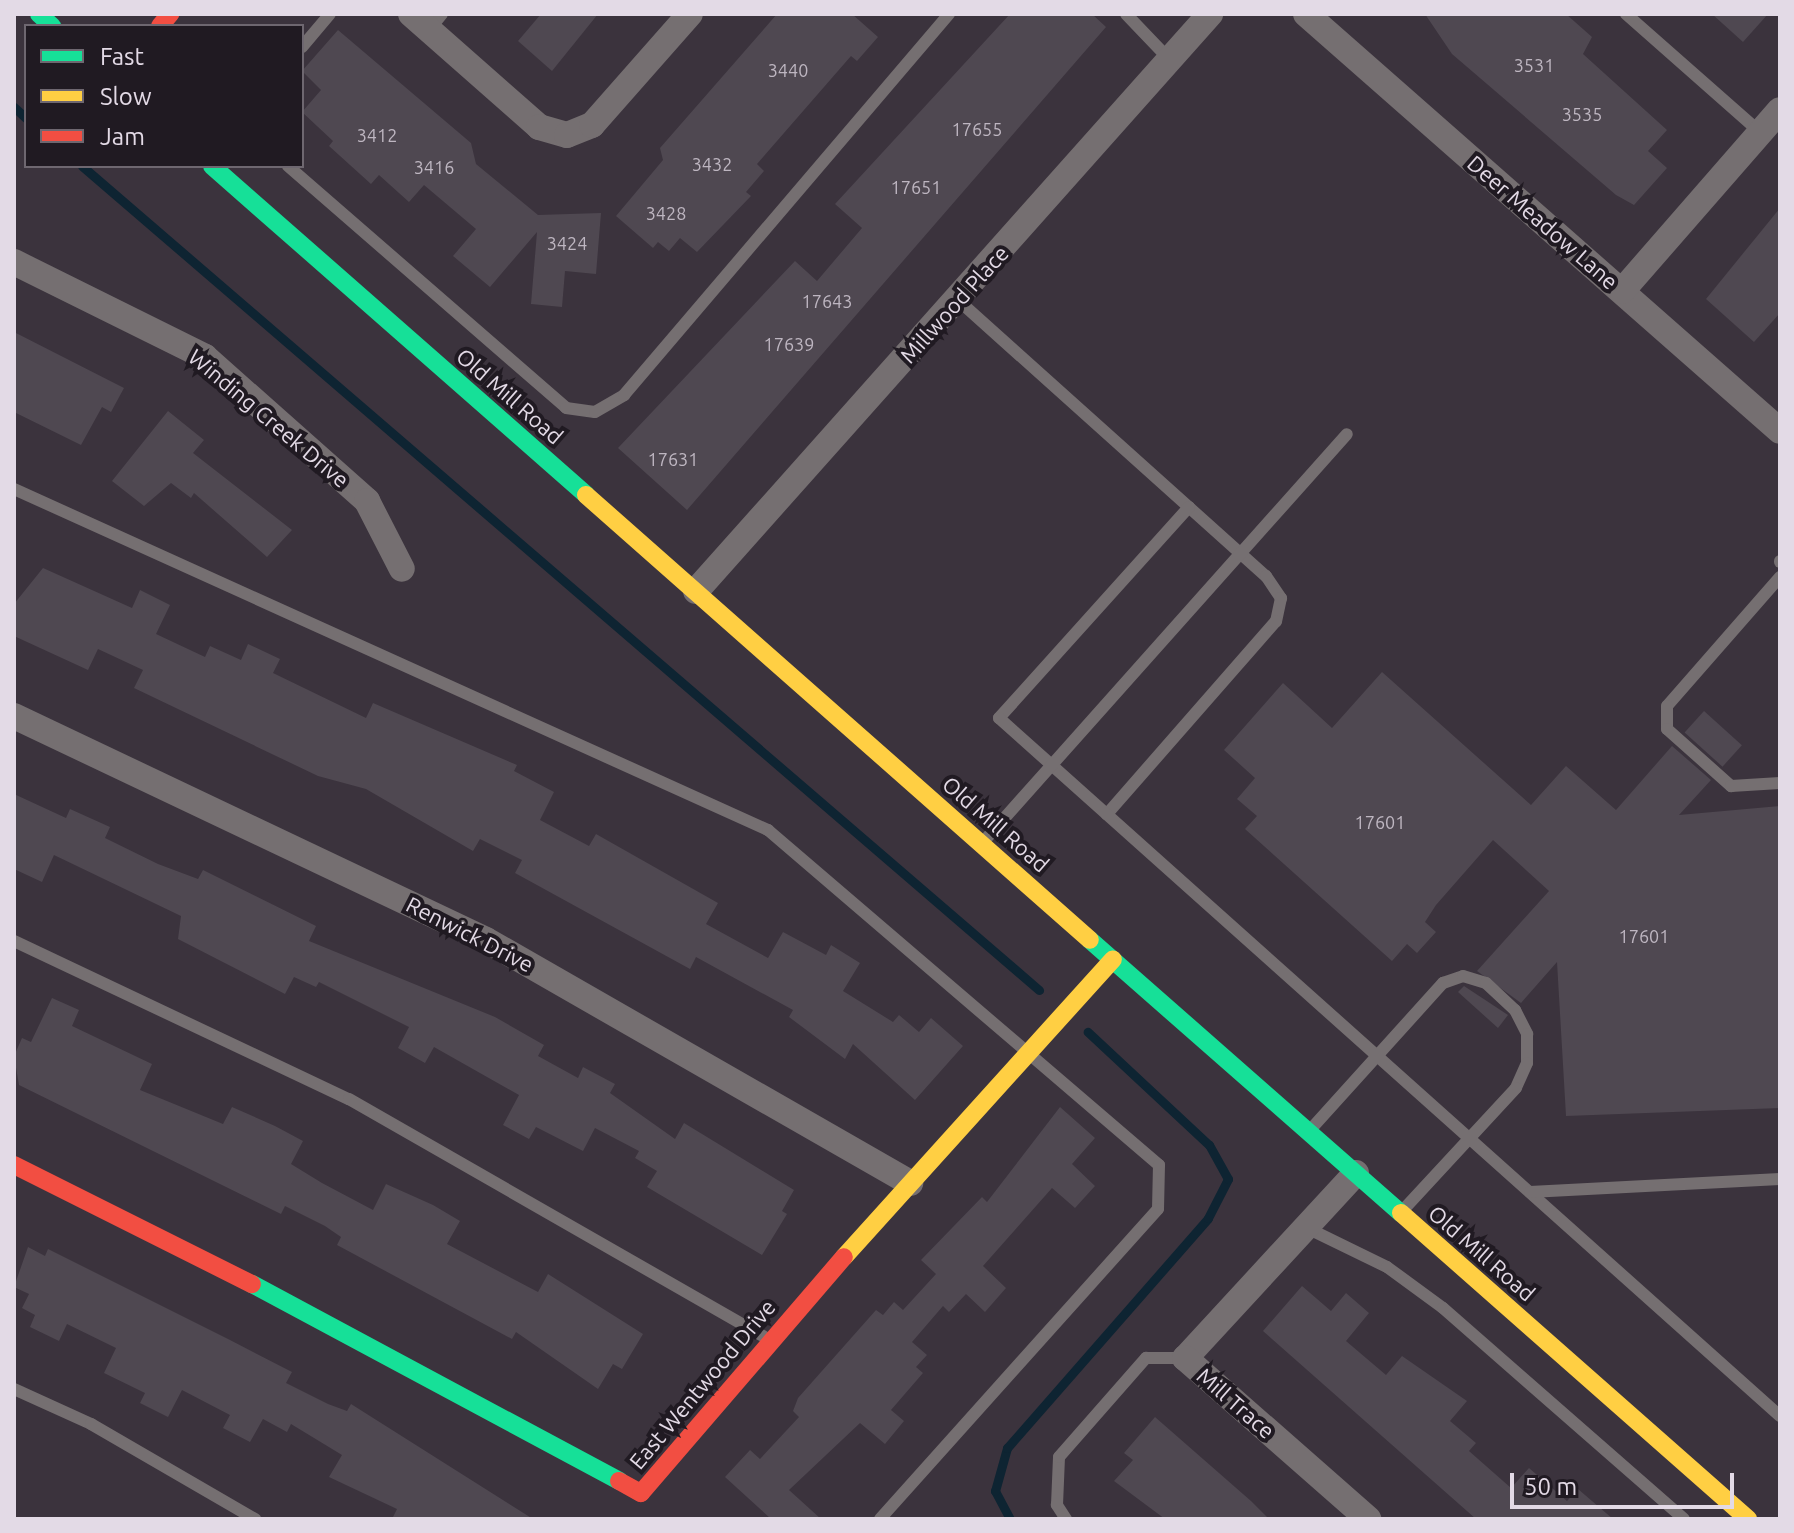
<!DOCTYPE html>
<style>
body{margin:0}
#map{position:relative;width:1794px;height:1533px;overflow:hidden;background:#3b333d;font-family:Ubuntu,sans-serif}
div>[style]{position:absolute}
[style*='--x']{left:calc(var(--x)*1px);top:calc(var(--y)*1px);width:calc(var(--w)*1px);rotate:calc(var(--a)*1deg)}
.stream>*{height:9px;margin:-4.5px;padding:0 4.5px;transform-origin:4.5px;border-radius:4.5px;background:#0e2432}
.building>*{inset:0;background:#4f4851;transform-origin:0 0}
.lane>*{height:12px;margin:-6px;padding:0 6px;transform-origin:6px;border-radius:6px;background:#756f71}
.street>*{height:26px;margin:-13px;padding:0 13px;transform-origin:13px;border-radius:13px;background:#756f71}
.fast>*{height:18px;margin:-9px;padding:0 9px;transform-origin:9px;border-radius:9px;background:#16e098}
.slow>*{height:18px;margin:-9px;padding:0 9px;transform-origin:9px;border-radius:9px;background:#ffcf43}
.jam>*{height:18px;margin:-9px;padding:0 9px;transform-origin:9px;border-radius:9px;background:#f24e42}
span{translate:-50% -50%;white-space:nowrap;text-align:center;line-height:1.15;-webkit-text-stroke:8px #201a22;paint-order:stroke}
.number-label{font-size:18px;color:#beb6c1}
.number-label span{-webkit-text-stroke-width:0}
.street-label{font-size:22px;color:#e3dae6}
.frame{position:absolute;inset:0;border:16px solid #e3dae6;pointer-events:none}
.legend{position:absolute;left:24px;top:24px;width:280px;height:144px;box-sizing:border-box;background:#201a22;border:2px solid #6e6770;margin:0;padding:10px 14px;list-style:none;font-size:24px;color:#e3dae6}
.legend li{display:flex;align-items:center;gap:16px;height:40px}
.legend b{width:40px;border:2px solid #6e6770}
.scale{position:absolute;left:1510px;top:1473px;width:224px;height:36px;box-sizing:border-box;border:4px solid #e3dae6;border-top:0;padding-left:10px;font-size:24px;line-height:28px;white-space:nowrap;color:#e3dae6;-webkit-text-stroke:6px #201a22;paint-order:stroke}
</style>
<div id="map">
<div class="stream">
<div style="--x:14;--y:107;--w:16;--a:43"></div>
<div style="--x:82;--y:166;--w:1263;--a:40.73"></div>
<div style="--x:1010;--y:1519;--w:32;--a:-118"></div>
<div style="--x:995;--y:1491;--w:45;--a:-74.4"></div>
<div style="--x:1007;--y:1448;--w:305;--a:-48.8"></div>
<div style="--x:1208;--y:1218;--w:44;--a:-62.9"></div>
<div style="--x:1228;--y:1179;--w:39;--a:-119"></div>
<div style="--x:1209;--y:1145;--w:166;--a:-137"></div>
</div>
<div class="building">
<div style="clip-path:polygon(541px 14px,598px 14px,552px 71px,518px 41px)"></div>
<div style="clip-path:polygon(777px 14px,852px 14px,878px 37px,857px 61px,851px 56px,757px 164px,764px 171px,746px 192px,751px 196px,697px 252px,680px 238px,669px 251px,658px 242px,653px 248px,616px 216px,663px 160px,660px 148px)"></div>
<div style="clip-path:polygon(1010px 14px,1092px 14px,1106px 27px,687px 510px,618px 448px,795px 261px,817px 281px,862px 228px,835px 204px)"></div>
<div style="clip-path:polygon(1425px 14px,1566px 14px,1592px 37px,1583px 54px,1667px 130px,1648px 151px,1667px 168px,1634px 205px,1616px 195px,1452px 54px)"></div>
<div style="clip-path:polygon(1712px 14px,1768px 14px,1743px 42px)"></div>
<div style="clip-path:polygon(338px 30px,471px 143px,476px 164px,538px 215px,601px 213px,596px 274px,565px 271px,562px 307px,531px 304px,537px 232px,490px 287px,453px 256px,476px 229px,424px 185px,409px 202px,379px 175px,371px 184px,329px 146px,333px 141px,302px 112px,321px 90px,302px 71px)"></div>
<div style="clip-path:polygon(1780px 208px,1780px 313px,1754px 342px,1706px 299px)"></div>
<div style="clip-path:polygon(14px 332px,124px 388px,111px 412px,102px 407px,81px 445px,14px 412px)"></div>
<div style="clip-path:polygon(168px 411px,204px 440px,193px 453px,292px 530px,267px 557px,194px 493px,191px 498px,171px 483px,144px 506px,112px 481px)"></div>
<div style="clip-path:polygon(43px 568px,132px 608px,140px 590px,170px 605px,156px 634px,205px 657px,210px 646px,241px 660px,248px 644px,280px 659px,273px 673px,366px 718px,373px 703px,517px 765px,514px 771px,554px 792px,540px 820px,589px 846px,596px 834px,718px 903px,706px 924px,768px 958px,783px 932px,826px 955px,831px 945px,860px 963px,843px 991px,893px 1022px,899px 1015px,919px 1032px,931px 1018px,963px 1046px,915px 1100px,853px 1044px,845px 1059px,789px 1017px,793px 1010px,696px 957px,690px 969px,515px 873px,522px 860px,480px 839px,473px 851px,366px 789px,318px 776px,134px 688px,143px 670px,98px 649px,88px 670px,14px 636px,14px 604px)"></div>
<div style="clip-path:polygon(1382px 672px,1531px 805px,1566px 766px,1616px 810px,1672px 746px,1711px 780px,1679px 815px,1780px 806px,1780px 1108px,1566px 1116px,1557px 962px,1521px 1003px,1477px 971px,1549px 891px,1493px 840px,1436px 905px,1425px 922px,1436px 932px,1417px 953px,1407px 944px,1392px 961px,1245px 829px,1257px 816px,1237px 799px,1255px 778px,1224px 750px,1283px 683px,1332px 728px)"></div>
<div style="left:1704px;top:711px;width:51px;height:29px;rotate:42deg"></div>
<div style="clip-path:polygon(14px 794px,66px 818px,70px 809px,110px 827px,105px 838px,158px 864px,198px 879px,203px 870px,316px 926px,309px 941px,495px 1017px,544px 1045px,538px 1056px,578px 1078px,583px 1067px,615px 1084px,610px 1093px,675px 1139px,684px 1123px,794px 1190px,782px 1211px,787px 1214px,762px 1255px,647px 1187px,657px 1171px,635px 1158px,639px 1151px,595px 1128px,583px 1151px,536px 1127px,529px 1139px,503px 1125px,519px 1095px,434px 1047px,425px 1063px,398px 1048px,409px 1027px,319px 982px,316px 987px,294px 977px,285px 994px,178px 939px,181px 916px,54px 855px,42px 882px,14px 869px)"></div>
<div style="clip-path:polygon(1464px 986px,1508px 1015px,1498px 1028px,1458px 992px)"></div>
<div style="clip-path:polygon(52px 998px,79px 1010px,72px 1026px,152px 1064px,140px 1090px,223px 1124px,232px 1107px,275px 1126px,303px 1141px,291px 1164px,322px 1183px,373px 1210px,386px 1184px,433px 1205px,460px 1221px,447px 1244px,538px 1292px,548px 1274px,643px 1334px,622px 1369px,613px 1364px,598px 1389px,516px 1332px,512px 1339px,337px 1245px,341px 1237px,325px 1226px,285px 1206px,281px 1214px,19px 1085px,14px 1056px,22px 1038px,31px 1042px)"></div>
<div style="clip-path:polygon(1060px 1107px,1095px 1138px,1072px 1164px,1095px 1186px,1075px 1208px,1052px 1188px,983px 1266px,1006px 1288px,985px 1312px,966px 1294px,949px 1312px,943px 1306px,912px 1342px,927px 1355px,916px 1367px,923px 1373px,891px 1410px,904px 1421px,885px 1444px,860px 1423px,789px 1490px,821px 1519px,771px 1519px,725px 1477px,750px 1450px,760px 1459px,799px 1417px,793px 1411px,798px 1398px,876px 1310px,883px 1315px,894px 1302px,903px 1310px,936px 1274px,921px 1260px,982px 1197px,987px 1202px)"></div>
<div style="clip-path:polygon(28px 1247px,45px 1256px,48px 1249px,230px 1340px,292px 1372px,286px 1383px,328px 1404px,347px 1411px,351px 1404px,533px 1519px,392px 1519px,397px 1509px,329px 1477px,342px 1455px,291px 1424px,287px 1432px,263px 1419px,250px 1442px,223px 1428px,230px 1415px,182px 1390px,168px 1417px,140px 1403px,145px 1393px,104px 1373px,116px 1348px,67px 1324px,59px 1341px,30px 1327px,35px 1315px,22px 1308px,29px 1294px,14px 1287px)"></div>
<div style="clip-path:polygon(1302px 1286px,1331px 1311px,1346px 1293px,1369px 1313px,1346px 1341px,1386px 1375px,1402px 1356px,1467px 1401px,1450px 1421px,1476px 1443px,1469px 1451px,1511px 1488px,1529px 1468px,1567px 1501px,1578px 1489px,1613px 1519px,1476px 1519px,1263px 1331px)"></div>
<div style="clip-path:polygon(1155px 1417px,1251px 1501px,1269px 1519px,1165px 1519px,1114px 1481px,1133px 1460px,1124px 1453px)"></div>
</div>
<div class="lane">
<div style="--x:1126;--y:14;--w:64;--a:46.3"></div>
<div style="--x:1626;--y:14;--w:179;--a:41.4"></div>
<div style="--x:429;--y:30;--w:21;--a:-51"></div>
<div style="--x:302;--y:47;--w:43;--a:-49.7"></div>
<div style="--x:288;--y:166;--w:369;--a:41"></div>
<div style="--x:566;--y:408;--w:29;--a:8"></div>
<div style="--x:595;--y:412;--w:34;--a:-30"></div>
<div style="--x:624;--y:395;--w:501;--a:-49.54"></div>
<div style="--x:958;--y:300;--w:414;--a:41.9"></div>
<div style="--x:1266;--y:576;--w:27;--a:56"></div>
<div style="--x:1281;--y:598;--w:24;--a:102"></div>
<div style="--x:1276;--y:621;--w:257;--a:131.2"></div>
<div style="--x:14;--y:489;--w:828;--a:24.34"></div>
<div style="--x:768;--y:830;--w:515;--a:40.59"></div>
<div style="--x:1159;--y:1165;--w:44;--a:91.3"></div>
<div style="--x:1158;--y:1209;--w:416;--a:131.9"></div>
<div style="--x:1189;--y:507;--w:284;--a:132"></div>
<div style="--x:999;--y:718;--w:1047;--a:41.79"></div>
<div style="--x:1780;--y:561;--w:1;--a:90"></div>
<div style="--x:1780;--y:577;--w:171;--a:131.2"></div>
<div style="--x:1667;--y:706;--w:23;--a:90"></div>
<div style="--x:1667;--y:729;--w:86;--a:41.7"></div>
<div style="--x:1731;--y:786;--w:49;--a:-3.5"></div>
<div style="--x:984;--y:841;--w:545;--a:-48.27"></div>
<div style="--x:14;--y:941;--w:370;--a:25.3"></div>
<div style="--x:349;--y:1099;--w:478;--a:29.8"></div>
<div style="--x:1311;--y:1129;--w:197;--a:-47.9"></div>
<div style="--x:1443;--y:983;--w:21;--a:-19"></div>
<div style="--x:1463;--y:976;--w:24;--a:17"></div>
<div style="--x:1486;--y:983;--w:40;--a:43"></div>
<div style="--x:1515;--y:1010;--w:27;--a:63"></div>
<div style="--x:1527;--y:1034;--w:29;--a:90"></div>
<div style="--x:1527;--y:1063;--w:27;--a:114"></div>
<div style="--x:1516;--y:1088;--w:165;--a:132.8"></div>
<div style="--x:1530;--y:1192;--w:250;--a:-3"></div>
<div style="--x:1305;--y:1227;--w:91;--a:26"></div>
<div style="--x:1387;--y:1267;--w:69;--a:36.2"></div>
<div style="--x:1443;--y:1308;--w:320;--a:41.2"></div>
<div style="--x:14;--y:1389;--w:85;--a:24.4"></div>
<div style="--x:91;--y:1424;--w:190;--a:30.1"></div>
<div style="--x:1066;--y:1519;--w:17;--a:-123"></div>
<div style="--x:1057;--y:1505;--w:48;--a:-87.6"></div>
<div style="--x:1059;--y:1457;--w:132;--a:-48.7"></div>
<div style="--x:1146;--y:1358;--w:39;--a:0"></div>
</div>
<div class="street">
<div style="--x:411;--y:14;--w:171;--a:41.4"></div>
<div style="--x:539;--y:127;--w:29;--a:16"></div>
<div style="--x:567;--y:135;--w:27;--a:-22"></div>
<div style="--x:592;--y:125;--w:148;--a:-48.6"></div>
<div style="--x:1306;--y:14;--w:631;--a:41.34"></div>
<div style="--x:14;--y:262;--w:213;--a:26.4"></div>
<div style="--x:205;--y:357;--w:217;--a:41.6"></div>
<div style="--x:367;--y:501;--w:76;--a:62.8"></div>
<div style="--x:1622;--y:291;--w:240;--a:-48.9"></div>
<div style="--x:696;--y:591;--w:773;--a:-48.3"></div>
<div style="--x:14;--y:716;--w:522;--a:25.39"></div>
<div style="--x:486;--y:940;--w:489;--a:29.8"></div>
<div style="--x:1356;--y:1173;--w:252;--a:132.7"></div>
<div style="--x:1185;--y:1358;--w:244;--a:41.3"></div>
</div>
<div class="fast">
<div style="--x:39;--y:14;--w:18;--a:43"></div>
<div style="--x:212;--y:166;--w:498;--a:41.3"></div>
<div style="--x:1090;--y:940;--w:414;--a:41.3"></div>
<div style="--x:252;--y:1284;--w:417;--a:28.2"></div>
</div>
<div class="slow">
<div style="--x:586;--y:495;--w:672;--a:41.44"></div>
<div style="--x:1401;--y:1213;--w:463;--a:41.4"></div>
<div style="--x:844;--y:1257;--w:401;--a:-47.9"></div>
</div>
<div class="jam">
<div style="--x:160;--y:26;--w:16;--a:-50"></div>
<div style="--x:14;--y:1165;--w:266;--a:26.6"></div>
<div style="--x:619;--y:1481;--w:25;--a:29"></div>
<div style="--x:641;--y:1493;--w:311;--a:-49.3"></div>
</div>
<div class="number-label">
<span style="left:1534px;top:65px">3531</span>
<span style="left:788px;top:70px">3440</span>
<span style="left:1582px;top:114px">3535</span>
<span style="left:977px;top:129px">17655</span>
<span style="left:377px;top:135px">3412</span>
<span style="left:712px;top:164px">3432</span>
<span style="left:434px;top:167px">3416</span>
<span style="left:916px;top:187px">17651</span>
<span style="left:666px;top:213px">3428</span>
<span style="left:567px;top:243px">3424</span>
<span style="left:827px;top:301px">17643</span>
<span style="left:789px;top:344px">17639</span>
<span style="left:673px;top:459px">17631</span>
<span style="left:1380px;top:822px">17601</span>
<span style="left:1644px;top:936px">17601</span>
</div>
<div class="street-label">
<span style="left:1543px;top:222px;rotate:41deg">Deer Meadow Lane</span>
<span style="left:954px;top:304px;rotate:-48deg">Millwood Place</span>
<span style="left:510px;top:396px;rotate:41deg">Old Mill Road</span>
<span style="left:269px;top:418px;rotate:40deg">Winding Creek Drive</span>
<span style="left:996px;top:824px;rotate:41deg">Old Mill Road</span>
<span style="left:470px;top:934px;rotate:27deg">Renwick Drive</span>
<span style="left:1482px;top:1253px;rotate:41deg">Old Mill Road</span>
<span style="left:702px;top:1384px;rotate:-50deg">East Wentwood Drive</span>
<span style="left:1236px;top:1403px;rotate:41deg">Mill Trace</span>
</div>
<div class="frame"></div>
<ul class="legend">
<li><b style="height:10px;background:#16e098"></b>Fast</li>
<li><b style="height:10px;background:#ffcf43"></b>Slow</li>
<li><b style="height:10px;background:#f24e42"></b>Jam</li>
</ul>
<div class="scale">50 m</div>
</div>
